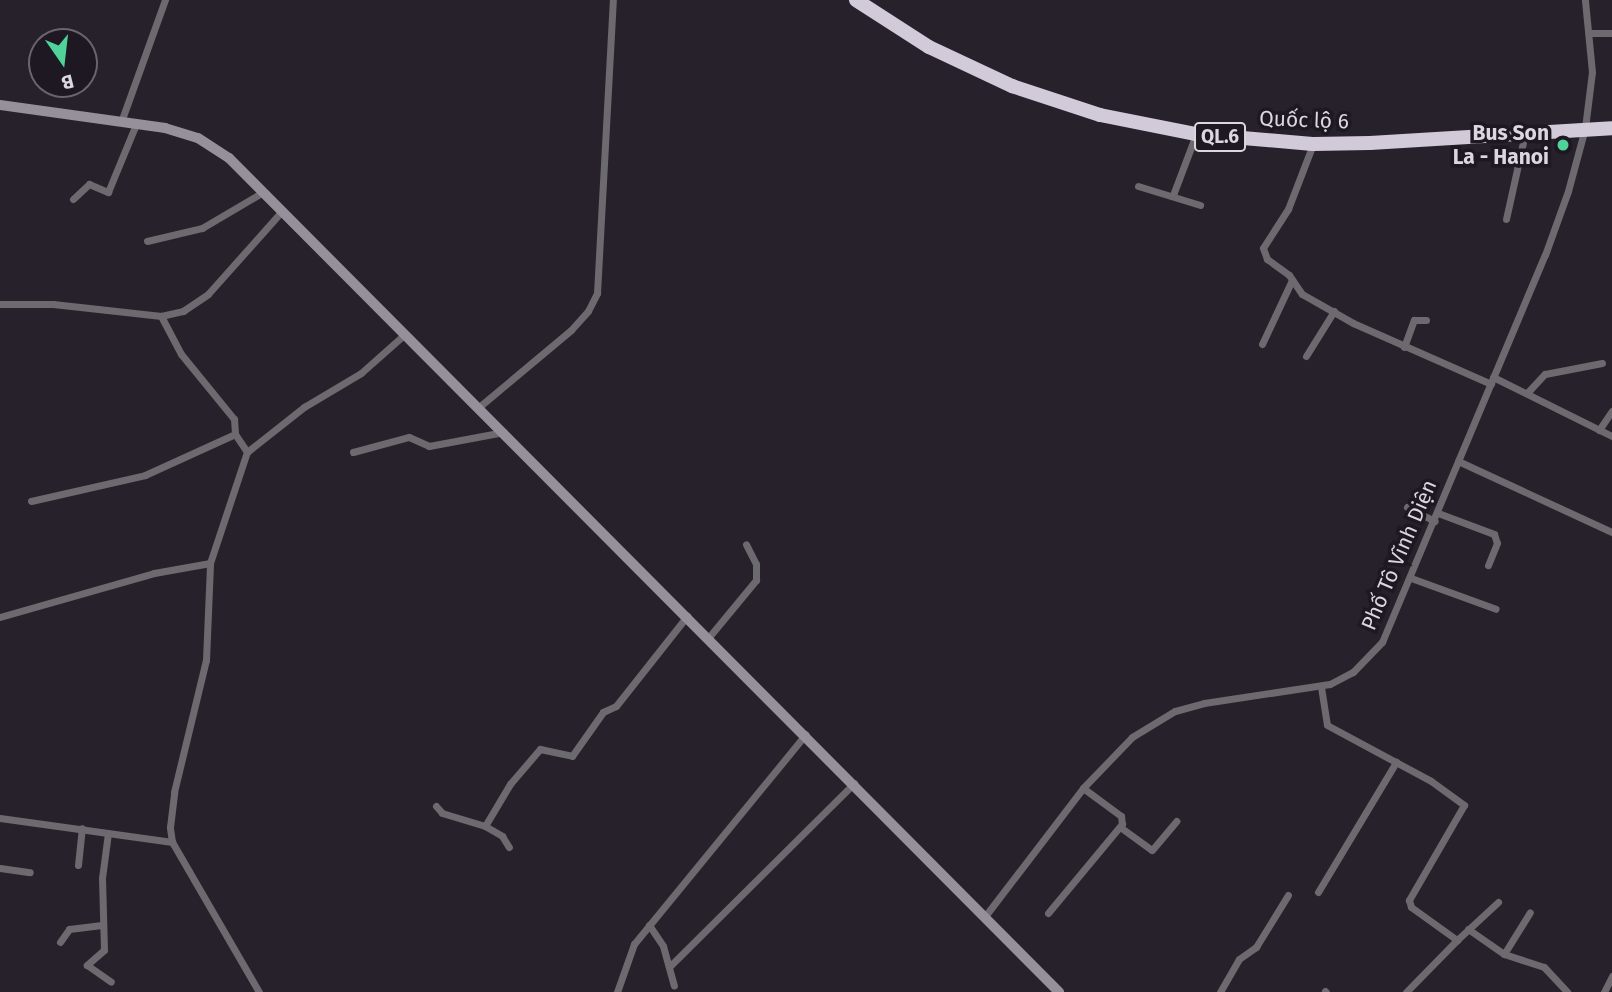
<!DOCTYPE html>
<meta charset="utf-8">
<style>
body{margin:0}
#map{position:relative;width:1612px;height:992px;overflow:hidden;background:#27212b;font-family:"Fira Sans",sans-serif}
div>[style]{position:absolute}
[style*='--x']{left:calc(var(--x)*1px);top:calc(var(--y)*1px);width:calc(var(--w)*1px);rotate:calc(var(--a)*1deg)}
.street>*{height:7px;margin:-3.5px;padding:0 3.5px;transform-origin:3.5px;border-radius:3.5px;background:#6c696f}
.secondary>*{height:10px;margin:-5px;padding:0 5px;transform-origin:5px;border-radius:5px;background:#959099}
.highway>*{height:14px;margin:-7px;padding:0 7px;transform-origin:7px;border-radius:7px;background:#d2cad8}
.dots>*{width:19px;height:19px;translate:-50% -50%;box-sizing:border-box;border:4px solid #1e1822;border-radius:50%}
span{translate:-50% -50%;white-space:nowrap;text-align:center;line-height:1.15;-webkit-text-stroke:7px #1e1822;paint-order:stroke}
.shield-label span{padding:2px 5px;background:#1e1822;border:2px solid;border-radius:5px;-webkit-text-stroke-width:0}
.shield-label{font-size:19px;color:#dbd7de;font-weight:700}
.street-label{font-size:21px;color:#dbd7de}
.poi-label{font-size:21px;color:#dbd7de;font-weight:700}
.right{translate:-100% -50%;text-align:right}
.north{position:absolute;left:28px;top:28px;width:70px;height:70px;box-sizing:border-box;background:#1e1822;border:2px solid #6a646d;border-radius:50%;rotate:166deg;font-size:19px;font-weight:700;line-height:28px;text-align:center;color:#dbd7de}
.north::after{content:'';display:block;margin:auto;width:24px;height:32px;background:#4fd399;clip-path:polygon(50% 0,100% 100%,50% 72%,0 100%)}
</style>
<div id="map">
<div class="street">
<div style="--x:1592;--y:33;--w:20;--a:0"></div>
<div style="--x:121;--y:122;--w:130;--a:-70.2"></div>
<div style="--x:1313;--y:144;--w:70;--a:111"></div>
<div style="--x:1288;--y:209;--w:46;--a:122.7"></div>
<div style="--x:1263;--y:248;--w:12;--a:70"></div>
<div style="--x:1267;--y:259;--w:27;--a:36"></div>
<div style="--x:1289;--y:275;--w:23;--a:56"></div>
<div style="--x:1302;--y:294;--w:59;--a:29.6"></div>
<div style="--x:1353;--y:323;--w:151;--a:23.8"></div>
<div style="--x:1138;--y:186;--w:65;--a:17"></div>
<div style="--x:1173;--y:195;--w:65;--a:-69.3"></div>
<div style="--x:73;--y:199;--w:22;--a:-43"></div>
<div style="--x:89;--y:184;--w:21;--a:23"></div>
<div style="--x:108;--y:192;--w:74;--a:-67.6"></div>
<div style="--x:1506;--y:219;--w:88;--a:-77.5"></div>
<div style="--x:147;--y:241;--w:57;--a:-13.3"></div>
<div style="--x:202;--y:228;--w:71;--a:-30.5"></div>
<div style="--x:0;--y:304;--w:53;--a:0"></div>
<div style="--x:53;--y:304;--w:109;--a:6.3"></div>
<div style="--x:161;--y:316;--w:23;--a:-13"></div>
<div style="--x:183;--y:311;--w:30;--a:-34"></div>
<div style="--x:208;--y:294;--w:111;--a:-48.3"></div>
<div style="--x:161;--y:316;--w:43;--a:62.2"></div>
<div style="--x:181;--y:354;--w:84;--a:50.8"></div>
<div style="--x:234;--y:419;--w:15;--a:86"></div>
<div style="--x:235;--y:434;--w:22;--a:56"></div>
<div style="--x:1262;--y:344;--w:71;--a:-64.9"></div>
<div style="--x:1404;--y:347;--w:29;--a:-70"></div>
<div style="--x:1414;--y:320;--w:12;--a:0"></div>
<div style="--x:1306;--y:356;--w:53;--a:-58.1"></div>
<div style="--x:1493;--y:377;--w:133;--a:26.4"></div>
<div style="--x:1527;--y:393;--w:26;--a:-47"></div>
<div style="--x:1545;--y:374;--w:58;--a:-10.9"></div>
<div style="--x:479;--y:407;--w:120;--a:-39.9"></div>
<div style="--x:571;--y:330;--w:25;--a:-48"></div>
<div style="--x:588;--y:311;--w:20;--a:-63"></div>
<div style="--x:597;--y:293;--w:293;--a:-86.9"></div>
<div style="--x:1599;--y:430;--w:23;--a:-56"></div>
<div style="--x:353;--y:452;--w:58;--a:-15"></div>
<div style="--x:409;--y:437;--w:22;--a:24"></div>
<div style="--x:429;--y:446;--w:76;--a:-10.6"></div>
<div style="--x:1458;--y:461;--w:170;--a:24.8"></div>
<div style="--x:31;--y:501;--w:117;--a:-12.8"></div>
<div style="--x:145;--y:475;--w:99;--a:-24.5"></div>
<div style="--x:1407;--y:507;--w:31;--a:27"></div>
<div style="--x:1438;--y:513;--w:60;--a:20.6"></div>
<div style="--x:1494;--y:534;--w:9;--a:72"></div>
<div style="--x:1497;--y:543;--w:24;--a:112"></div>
<div style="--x:1411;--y:578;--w:90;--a:20"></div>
<div style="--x:0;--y:617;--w:160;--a:-15.9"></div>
<div style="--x:154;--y:573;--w:57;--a:-10.1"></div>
<div style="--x:709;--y:637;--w:74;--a:-50.5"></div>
<div style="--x:756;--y:580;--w:16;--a:-90"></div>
<div style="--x:756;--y:564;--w:22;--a:-117"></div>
<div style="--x:1321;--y:687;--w:38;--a:81"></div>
<div style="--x:1327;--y:725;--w:118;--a:28.3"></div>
<div style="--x:1431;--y:781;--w:41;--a:36"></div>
<div style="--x:1464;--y:805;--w:110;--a:120.1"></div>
<div style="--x:1409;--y:900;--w:7;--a:74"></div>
<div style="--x:1411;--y:907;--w:57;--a:35.7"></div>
<div style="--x:1457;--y:940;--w:73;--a:134.4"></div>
<div style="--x:436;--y:806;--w:9;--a:49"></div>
<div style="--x:442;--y:813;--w:45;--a:16.8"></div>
<div style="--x:485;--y:826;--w:20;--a:30"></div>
<div style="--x:502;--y:836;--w:13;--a:58"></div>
<div style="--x:0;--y:818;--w:174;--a:7.9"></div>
<div style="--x:485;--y:826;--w:49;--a:-59.2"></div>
<div style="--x:510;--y:784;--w:46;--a:-49.4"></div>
<div style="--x:540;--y:749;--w:33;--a:12"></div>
<div style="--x:572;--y:756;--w:54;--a:-54.8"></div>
<div style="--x:603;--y:712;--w:14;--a:-25"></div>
<div style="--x:616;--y:706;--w:115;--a:-51.7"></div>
<div style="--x:1120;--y:827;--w:39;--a:36"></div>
<div style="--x:1152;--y:850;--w:38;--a:-50"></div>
<div style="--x:108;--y:833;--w:45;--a:97.6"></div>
<div style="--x:102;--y:878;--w:72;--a:88.4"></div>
<div style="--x:104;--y:950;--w:23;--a:139"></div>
<div style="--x:87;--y:965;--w:29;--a:35"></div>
<div style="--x:78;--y:865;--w:37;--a:-84"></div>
<div style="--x:0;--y:868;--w:30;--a:8"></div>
<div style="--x:1318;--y:892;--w:152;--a:-59"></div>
<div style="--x:1048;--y:913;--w:116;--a:-50.3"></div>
<div style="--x:1122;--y:824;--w:8;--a:-97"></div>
<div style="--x:1121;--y:816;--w:47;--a:-143.6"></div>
<div style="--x:986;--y:915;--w:160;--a:-52.6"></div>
<div style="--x:1083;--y:788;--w:71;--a:-46.1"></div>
<div style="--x:1132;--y:737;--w:50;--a:-31.2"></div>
<div style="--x:1175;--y:711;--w:30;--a:-15"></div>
<div style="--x:1204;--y:703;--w:127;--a:-8.6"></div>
<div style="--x:1330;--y:684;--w:26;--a:-28"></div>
<div style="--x:1353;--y:672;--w:42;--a:-46"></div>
<div style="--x:1382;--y:642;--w:420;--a:-67.2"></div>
<div style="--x:1545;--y:255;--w:68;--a:-70.2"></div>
<div style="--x:1568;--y:191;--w:65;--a:-74.9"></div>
<div style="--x:1585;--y:128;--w:56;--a:-82.9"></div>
<div style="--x:1592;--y:72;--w:72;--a:-95.6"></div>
<div style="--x:649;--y:925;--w:25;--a:56"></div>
<div style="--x:663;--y:946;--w:41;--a:74.6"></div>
<div style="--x:1468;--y:929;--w:44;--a:34.8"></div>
<div style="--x:1504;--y:954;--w:42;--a:18"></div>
<div style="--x:1544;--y:967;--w:34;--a:47"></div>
<div style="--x:1457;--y:940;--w:56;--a:-42.8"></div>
<div style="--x:60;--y:942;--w:16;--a:-55"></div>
<div style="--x:69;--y:929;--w:33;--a:-7"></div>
<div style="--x:1504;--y:954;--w:49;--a:-58.2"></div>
<div style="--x:669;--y:967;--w:261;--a:-44.8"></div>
<div style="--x:1325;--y:991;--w:1;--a:45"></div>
<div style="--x:259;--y:992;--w:173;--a:-120.1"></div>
<div style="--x:172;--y:842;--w:15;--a:-98"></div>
<div style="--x:170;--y:827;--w:35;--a:-83"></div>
<div style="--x:174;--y:792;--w:136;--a:-76.4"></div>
<div style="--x:206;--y:660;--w:97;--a:-87.6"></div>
<div style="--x:210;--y:563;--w:117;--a:-71.6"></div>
<div style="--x:247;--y:452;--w:73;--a:-38.3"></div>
<div style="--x:304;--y:407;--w:66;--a:-30.8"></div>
<div style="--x:361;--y:373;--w:59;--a:-41.6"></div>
<div style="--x:617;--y:992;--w:51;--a:-70.5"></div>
<div style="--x:634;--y:944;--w:271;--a:-50.7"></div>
<div style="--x:1220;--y:992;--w:38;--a:-60"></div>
<div style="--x:1239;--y:959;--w:21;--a:-35"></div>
<div style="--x:1256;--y:947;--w:61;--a:-58.4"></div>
<div style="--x:1604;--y:992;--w:18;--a:-63"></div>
</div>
<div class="secondary">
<div style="--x:0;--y:105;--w:167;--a:7.9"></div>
<div style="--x:165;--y:128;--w:34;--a:17"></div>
<div style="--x:198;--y:138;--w:37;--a:33"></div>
<div style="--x:229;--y:158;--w:1177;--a:45.14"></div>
</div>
<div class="highway">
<div style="--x:856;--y:0;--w:87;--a:32.8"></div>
<div style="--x:929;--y:47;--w:92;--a:25.2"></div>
<div style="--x:1012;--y:86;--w:93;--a:18.2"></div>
<div style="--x:1100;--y:115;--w:98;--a:11.2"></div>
<div style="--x:1196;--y:134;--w:117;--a:4.9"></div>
<div style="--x:1313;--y:144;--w:57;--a:-1"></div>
<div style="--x:1370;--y:143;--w:242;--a:-3.5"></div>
</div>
<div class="dots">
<div style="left:1563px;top:145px;background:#4fd399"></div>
</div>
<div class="shield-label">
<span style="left:1220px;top:137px">QL.6</span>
</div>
<div class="street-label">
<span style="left:1304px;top:120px;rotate:2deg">Quốc lộ 6</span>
<span style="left:1399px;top:555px;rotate:-67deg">Phố Tô Vĩnh Diện</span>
</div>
<div class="poi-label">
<span class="right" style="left:1549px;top:145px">Bus Son<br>La - Hanoi</span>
</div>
<div class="north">B</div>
</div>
